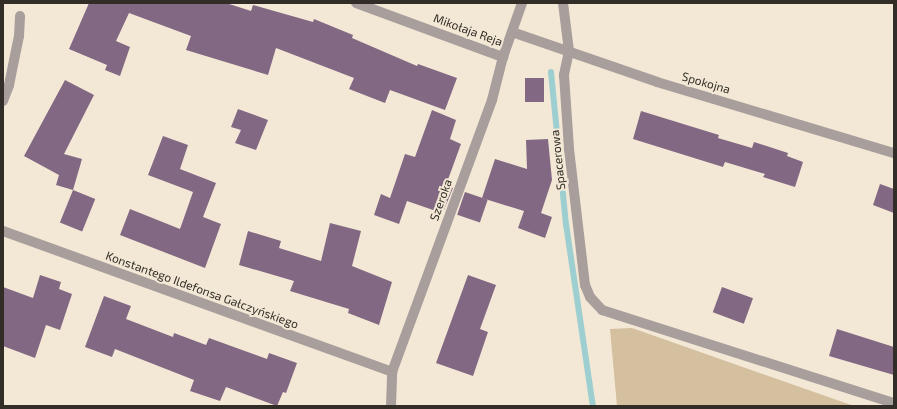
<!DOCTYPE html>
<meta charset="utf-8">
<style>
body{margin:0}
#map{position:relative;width:897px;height:409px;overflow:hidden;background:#f3e8d6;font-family:"Exo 2",sans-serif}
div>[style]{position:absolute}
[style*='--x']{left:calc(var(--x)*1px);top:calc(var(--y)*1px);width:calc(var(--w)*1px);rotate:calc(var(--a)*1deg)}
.green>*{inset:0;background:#d4bf9f}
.stream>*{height:6px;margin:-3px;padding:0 3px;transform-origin:3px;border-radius:3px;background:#9ecfd0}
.building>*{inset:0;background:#826883;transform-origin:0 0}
.minor>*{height:10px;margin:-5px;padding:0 5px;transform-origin:5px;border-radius:5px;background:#a89e9b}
span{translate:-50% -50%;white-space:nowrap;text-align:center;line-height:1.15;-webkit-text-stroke:4px #f3e8d6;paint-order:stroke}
.street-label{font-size:12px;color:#322e27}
.frame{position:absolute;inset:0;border:4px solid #322e27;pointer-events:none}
</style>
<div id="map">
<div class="green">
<div style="clip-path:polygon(632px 328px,854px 406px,617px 406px,610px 329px)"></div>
</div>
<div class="stream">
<div style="--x:551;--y:72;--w:153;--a:84.4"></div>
<div style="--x:566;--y:224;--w:184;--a:81.6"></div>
</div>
<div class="building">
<div style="clip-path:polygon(89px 3px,226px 3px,251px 11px,253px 5px,313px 22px,314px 19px,353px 35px,352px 38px,417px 66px,418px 64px,457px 78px,445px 110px,390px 90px,385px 103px,349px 89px,354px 78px,276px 48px,268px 75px,186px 50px,191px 36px,129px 13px,116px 41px,130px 47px,120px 76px,105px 70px,107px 65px,69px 49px)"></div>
<div style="left:525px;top:78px;width:19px;height:24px"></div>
<div style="clip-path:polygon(65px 80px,94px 95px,64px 154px,82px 159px,73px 190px,56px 185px,59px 175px,24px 156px)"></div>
<div style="clip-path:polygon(238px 109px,268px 120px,256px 150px,235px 143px,241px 130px,231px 127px)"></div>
<div style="clip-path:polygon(432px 110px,456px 120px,450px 139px,461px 144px,446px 185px,453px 188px,444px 210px,438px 208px,436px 211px,407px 201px,399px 224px,374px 215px,381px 194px,390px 198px,405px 154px,415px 157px)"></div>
<div style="clip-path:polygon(641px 111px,719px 135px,718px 138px,752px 148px,754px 142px,788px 153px,787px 156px,803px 162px,795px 187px,763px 177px,765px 174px,725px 162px,723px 167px,633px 139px)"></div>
<div style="clip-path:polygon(163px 136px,188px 145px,180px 169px,216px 183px,203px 217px,221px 224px,205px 268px,120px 235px,130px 209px,180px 229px,193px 192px,148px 175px)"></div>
<div style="clip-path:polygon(548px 139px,552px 180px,541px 213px,552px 217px,545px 238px,518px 228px,524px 211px,482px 198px,495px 159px,527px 169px,526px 140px)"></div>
<div style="clip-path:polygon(880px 184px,894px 189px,894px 213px,873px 205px)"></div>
<div style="left:73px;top:190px;width:24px;height:35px;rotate:22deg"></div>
<div style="left:465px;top:192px;width:24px;height:24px;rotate:19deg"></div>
<div style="clip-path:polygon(330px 223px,361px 231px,352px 266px,392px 282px,379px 325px,348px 313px,349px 309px,290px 291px,294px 281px,239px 265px,248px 231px,281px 241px,279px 248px,321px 261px)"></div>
<div style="clip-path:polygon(40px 275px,61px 282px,59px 289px,72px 294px,60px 330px,46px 325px,35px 358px,3px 346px,3px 287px,33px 298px)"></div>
<div style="clip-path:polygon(468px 275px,496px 285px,480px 329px,488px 332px,473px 376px,436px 363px)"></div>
<div style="left:722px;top:287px;width:33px;height:27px;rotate:20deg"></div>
<div style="clip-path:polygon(104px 296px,131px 306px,126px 319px,173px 337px,174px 333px,206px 345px,209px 338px,267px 359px,269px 353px,297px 363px,286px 393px,283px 392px,277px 406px,226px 387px,220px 401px,190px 391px,194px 380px,115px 349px,112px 357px,85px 347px)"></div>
<div style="clip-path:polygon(837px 329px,894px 347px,894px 375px,829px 356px)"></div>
</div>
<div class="minor">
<div style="--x:356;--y:3;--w:157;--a:20.2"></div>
<div style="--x:563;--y:3;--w:48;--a:82.9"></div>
<div style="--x:569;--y:51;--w:25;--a:102"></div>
<div style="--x:564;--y:75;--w:74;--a:86.1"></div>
<div style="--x:569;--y:149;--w:137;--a:83.3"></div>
<div style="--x:585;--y:285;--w:13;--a:67"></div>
<div style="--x:590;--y:297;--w:18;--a:47"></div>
<div style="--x:602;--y:310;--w:306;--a:17.7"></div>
<div style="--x:512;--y:32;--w:153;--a:19"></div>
<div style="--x:657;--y:82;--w:247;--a:16.7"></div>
<div style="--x:3;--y:101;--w:17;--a:-69"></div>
<div style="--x:9;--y:85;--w:50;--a:-78.5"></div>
<div style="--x:19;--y:36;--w:20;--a:-87"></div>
<div style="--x:3;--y:231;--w:414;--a:19.9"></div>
<div style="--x:391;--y:406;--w:34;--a:-88"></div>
<div style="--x:392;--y:372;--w:290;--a:-69.8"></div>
<div style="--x:492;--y:100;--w:44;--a:-75.7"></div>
<div style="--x:503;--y:57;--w:57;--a:-70.6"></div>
</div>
<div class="street-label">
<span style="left:468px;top:30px;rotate:20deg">Mikołaja Reja</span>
<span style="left:706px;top:83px;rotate:16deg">Spokojna</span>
<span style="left:558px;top:160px;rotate:-96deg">Spacerowa</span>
<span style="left:441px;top:200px;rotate:-70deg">Szeroka</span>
<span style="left:202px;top:290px;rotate:20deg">Konstantego Ildefonsa Gałczyńskiego</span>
</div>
<div class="frame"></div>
</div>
